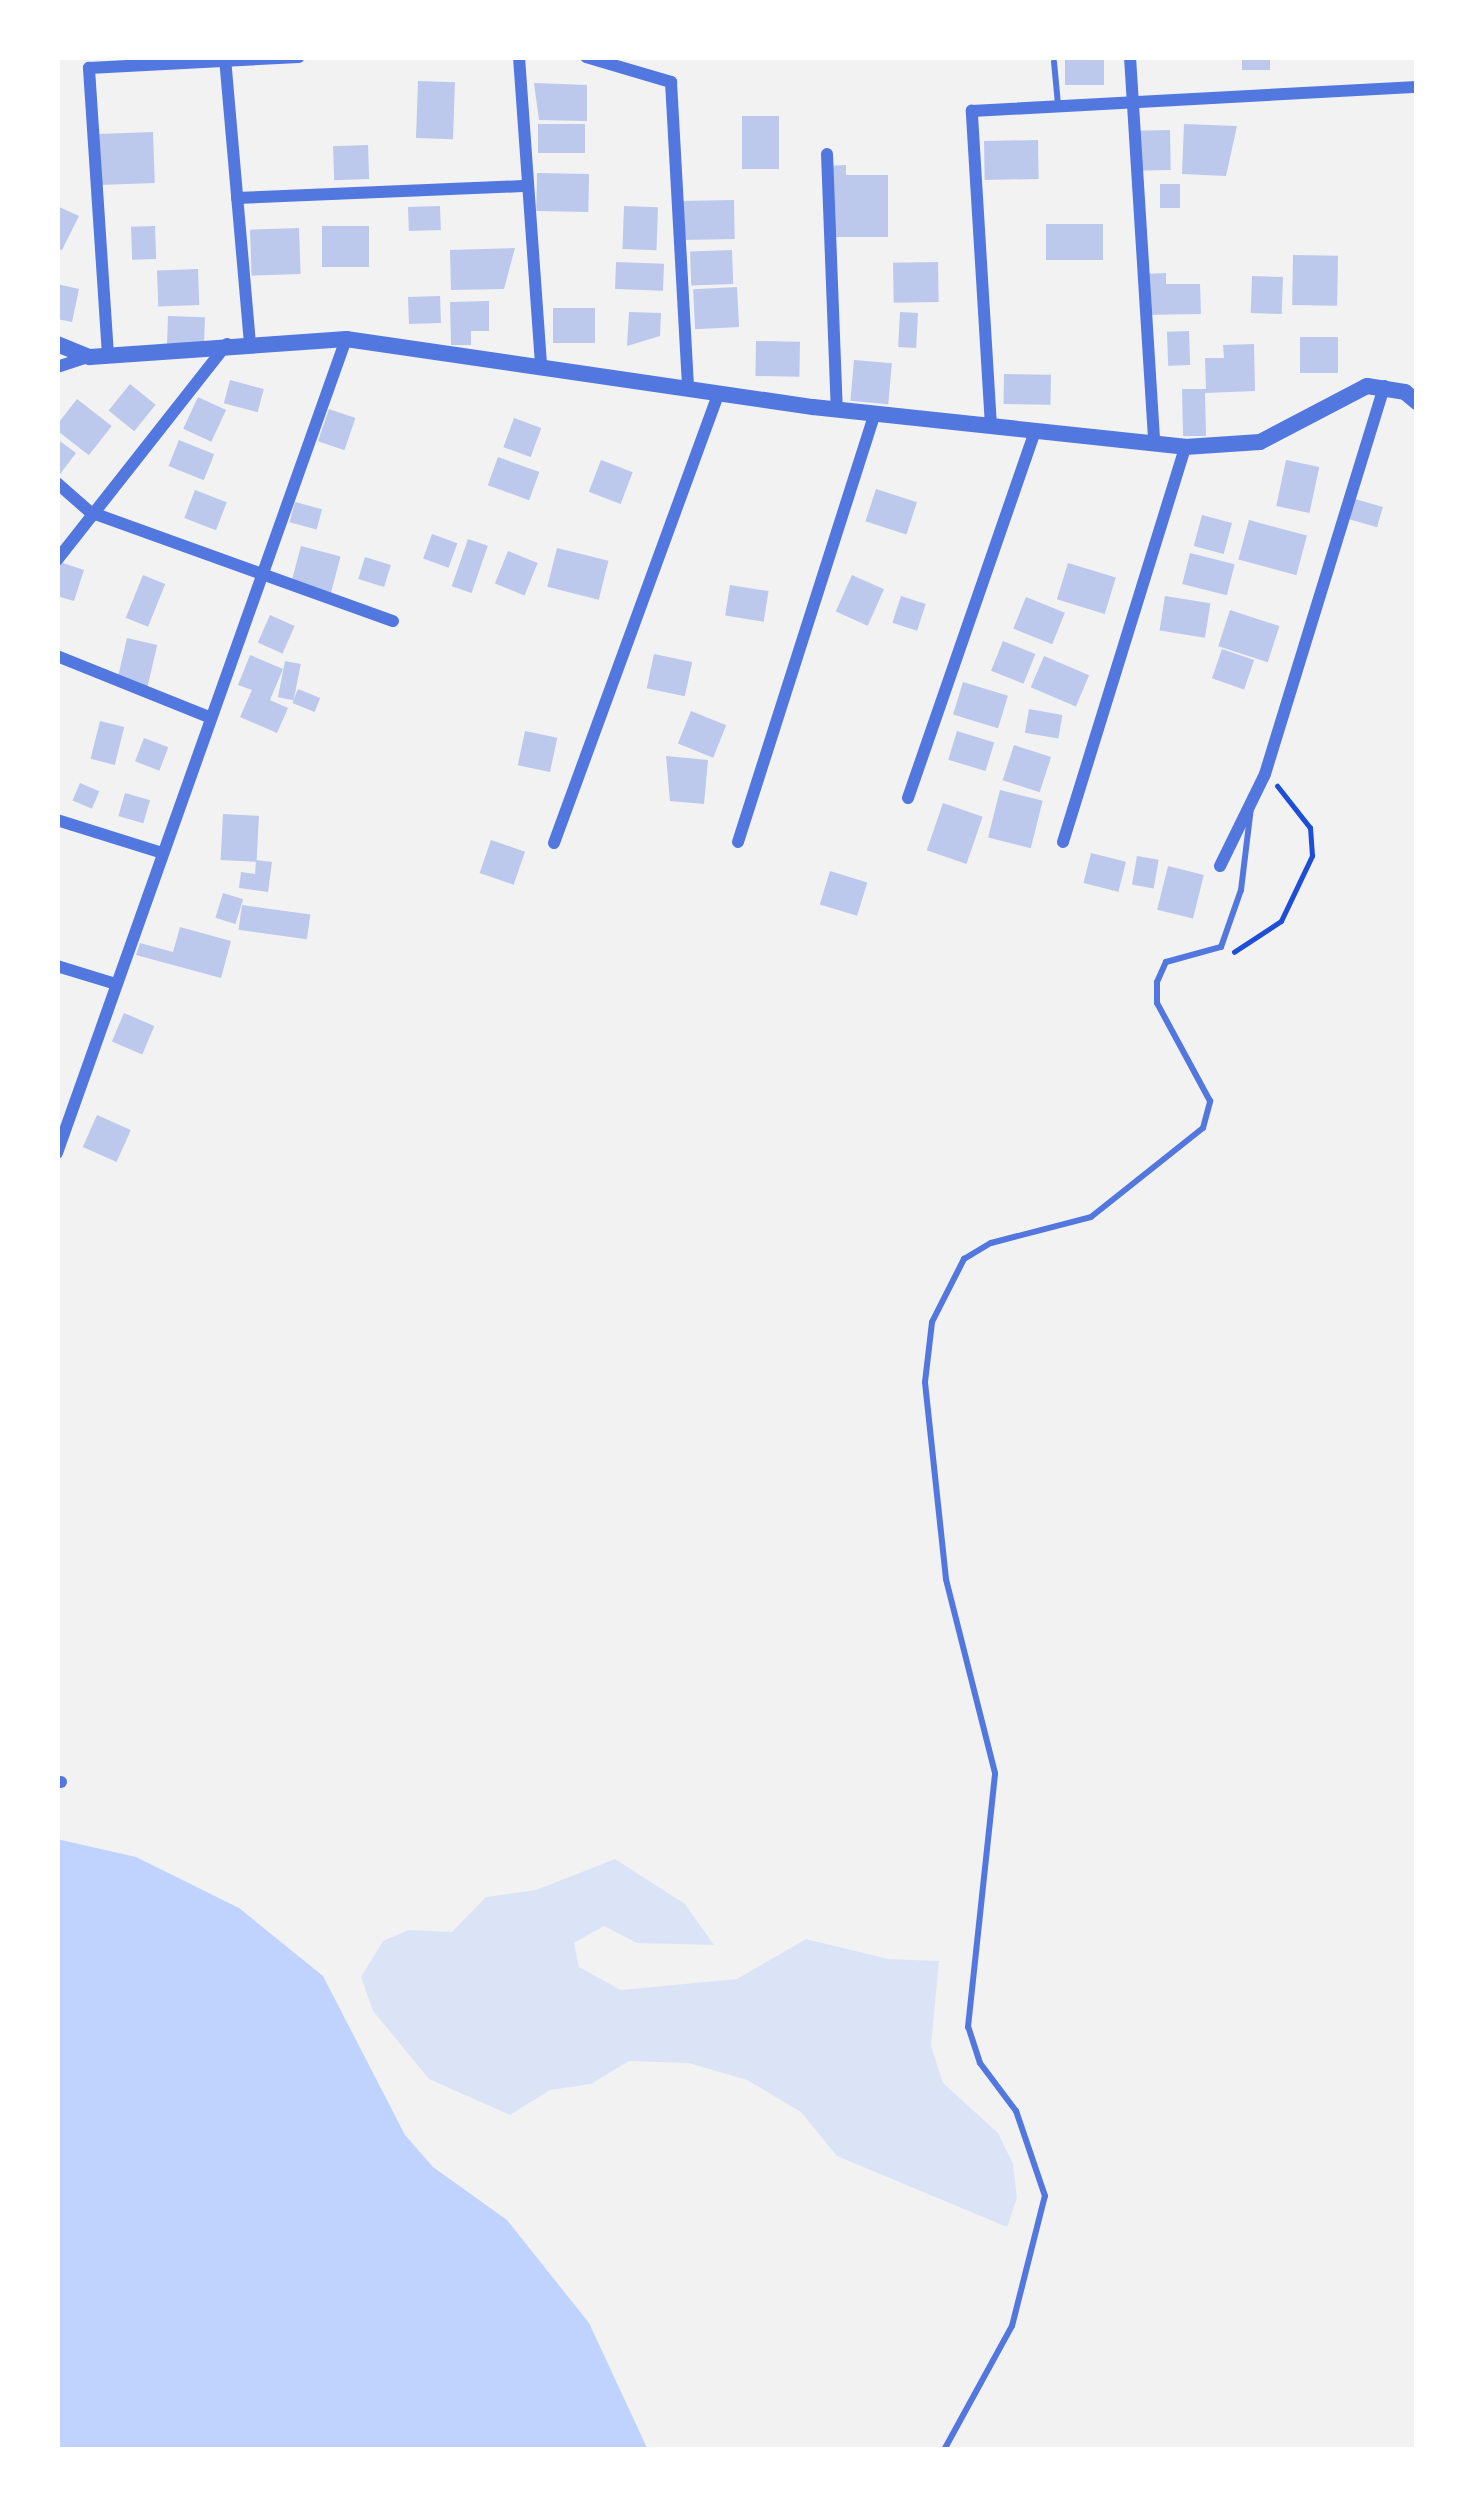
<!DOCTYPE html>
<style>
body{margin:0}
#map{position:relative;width:1474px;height:2507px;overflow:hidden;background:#f2f2f2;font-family:Inter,sans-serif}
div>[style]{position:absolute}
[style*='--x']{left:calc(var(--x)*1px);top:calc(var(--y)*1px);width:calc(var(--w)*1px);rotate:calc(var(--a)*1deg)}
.green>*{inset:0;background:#dbe4f7}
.water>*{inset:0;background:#bfd3fe}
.building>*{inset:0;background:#bdc9ec;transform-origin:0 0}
.path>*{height:4.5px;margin:-2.25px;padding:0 2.25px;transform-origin:2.25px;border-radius:2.25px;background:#1d4ed8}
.service>*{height:6px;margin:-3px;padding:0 3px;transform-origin:3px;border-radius:3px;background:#5277de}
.minor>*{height:12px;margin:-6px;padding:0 6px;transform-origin:6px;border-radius:6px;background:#5277de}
.tertiary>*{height:16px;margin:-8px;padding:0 8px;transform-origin:8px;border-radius:8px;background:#5277de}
span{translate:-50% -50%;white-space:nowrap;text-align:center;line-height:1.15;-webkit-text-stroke:9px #fff;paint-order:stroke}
.frame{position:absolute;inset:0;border:60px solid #fff;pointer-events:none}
</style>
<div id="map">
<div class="green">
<div style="clip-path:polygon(615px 1859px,685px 1904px,714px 1945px,637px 1943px,604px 1926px,574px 1943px,579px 1967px,621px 1990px,737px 1979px,806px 1939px,888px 1959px,939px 1961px,931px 2046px,943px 2083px,998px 2133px,1013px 2164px,1017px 2198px,1007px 2227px,837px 2156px,801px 2112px,747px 2080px,689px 2063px,629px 2061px,591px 2084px,550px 2090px,510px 2115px,429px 2079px,373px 2011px,361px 1977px,383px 1941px,409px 1930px,452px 1932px,486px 1897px,536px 1890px)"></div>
</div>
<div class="water">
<div style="clip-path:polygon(57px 1839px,136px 1857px,239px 1908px,323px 1976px,405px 2135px,433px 2167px,507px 2220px,589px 2323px,648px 2450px,57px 2450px)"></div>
</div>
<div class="building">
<div style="left:1065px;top:57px;width:39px;height:28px"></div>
<div style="left:1242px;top:57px;width:28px;height:13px"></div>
<div style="left:418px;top:81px;width:37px;height:57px;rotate:2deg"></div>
<div style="clip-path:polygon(534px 83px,587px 85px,587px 121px,539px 120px)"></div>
<div style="left:742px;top:116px;width:37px;height:53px"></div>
<div style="left:538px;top:124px;width:47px;height:29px"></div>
<div style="clip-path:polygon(1184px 124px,1237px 126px,1226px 176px,1182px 174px)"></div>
<div style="left:1170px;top:130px;width:40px;height:37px;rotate:89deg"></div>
<div style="left:153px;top:132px;width:51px;height:56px;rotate:88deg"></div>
<div style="left:1038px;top:140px;width:39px;height:54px;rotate:89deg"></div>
<div style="left:368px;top:145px;width:34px;height:35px;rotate:88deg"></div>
<div style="clip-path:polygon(846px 165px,846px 175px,888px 175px,888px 237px,826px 237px,826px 166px)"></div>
<div style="left:537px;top:173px;width:52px;height:38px;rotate:1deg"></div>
<div style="left:1180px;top:184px;width:24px;height:20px;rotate:90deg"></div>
<div style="left:734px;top:200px;width:39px;height:52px;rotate:89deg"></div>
<div style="clip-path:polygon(57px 206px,79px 216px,62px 250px,57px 248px)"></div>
<div style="left:440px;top:206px;width:24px;height:32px;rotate:88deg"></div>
<div style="left:624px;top:206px;width:34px;height:43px;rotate:2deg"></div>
<div style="left:1046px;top:224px;width:57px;height:36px"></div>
<div style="left:155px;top:226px;width:33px;height:24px;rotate:88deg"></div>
<div style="left:322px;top:226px;width:47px;height:41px"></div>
<div style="left:299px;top:228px;width:46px;height:49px;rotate:88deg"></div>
<div style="clip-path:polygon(515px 248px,504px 289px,451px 290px,450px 250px)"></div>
<div style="left:732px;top:250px;width:34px;height:42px;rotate:88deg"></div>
<div style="left:1293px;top:255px;width:45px;height:50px;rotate:1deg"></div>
<div style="left:616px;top:262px;width:48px;height:27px;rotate:2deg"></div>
<div style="left:938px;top:262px;width:40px;height:45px;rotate:89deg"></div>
<div style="left:198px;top:269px;width:36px;height:41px;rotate:88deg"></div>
<div style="clip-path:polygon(1166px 273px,1166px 284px,1200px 284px,1201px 314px,1142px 315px,1141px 274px)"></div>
<div style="left:1252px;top:276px;width:31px;height:37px;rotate:2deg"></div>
<div style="clip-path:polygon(57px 284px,79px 289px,72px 322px,57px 319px)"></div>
<div style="left:737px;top:287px;width:40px;height:44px;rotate:87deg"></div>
<div style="left:440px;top:296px;width:27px;height:32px;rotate:88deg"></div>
<div style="clip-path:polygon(489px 301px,489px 331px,471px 331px,471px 345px,451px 345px,450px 302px)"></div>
<div style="left:553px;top:308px;width:42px;height:35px"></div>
<div style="clip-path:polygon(629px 312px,661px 313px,660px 336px,627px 346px)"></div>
<div style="left:900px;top:312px;width:18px;height:35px;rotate:3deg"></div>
<div style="left:168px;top:316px;width:37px;height:28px;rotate:2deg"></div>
<div style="left:1189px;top:331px;width:34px;height:22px;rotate:88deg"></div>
<div style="left:1300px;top:337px;width:38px;height:36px"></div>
<div style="left:756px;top:341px;width:44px;height:35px;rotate:1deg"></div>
<div style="clip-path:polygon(1254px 344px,1255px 391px,1205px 393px,1206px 436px,1183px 436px,1182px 389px,1206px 389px,1205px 358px,1224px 358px,1223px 345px)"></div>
<div style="left:854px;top:360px;width:38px;height:41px;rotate:5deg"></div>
<div style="left:1004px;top:374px;width:47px;height:30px;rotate:1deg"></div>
<div style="left:230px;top:380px;width:35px;height:24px;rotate:15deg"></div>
<div style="left:130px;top:384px;width:33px;height:34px;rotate:39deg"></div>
<div style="left:198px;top:397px;width:31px;height:35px;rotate:25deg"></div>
<div style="left:77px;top:399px;width:44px;height:37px;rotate:38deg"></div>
<div style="left:329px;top:409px;width:28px;height:34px;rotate:19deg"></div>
<div style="left:514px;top:418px;width:29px;height:31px;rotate:20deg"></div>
<div style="clip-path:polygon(57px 439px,76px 453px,57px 478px)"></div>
<div style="left:179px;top:440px;width:38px;height:28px;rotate:22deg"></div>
<div style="left:498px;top:457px;width:44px;height:30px;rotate:20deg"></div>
<div style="left:601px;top:460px;width:34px;height:34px;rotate:21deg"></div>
<div style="left:1286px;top:460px;width:34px;height:47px;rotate:12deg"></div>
<div style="left:876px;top:489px;width:43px;height:34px;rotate:18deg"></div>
<div style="left:195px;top:490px;width:34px;height:30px;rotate:21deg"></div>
<div style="left:1355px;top:499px;width:29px;height:21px;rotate:16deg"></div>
<div style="left:295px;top:502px;width:28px;height:21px;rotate:15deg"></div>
<div style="left:1202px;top:515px;width:31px;height:32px;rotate:15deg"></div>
<div style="left:1249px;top:520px;width:60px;height:41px;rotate:15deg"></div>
<div style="left:432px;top:534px;width:27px;height:26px;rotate:20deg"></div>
<div style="left:468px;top:539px;width:21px;height:50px;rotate:19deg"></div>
<div style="left:301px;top:546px;width:41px;height:41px;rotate:15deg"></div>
<div style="left:557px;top:548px;width:53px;height:40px;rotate:14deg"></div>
<div style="left:508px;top:551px;width:32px;height:35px;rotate:22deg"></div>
<div style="left:1190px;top:553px;width:46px;height:32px;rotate:14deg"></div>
<div style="left:365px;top:557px;width:27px;height:23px;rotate:17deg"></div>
<div style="clip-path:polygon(57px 561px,84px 570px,74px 601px,57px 596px)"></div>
<div style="left:1068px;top:563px;width:50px;height:38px;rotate:17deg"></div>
<div style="left:143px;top:575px;width:24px;height:46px;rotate:22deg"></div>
<div style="left:852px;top:575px;width:35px;height:40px;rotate:24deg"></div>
<div style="left:730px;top:585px;width:39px;height:31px;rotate:9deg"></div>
<div style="left:901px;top:596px;width:26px;height:28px;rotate:18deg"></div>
<div style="left:1165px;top:596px;width:46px;height:35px;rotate:9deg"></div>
<div style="left:1026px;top:597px;width:42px;height:34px;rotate:22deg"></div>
<div style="left:1230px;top:610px;width:52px;height:38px;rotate:18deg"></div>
<div style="left:270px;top:615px;width:27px;height:30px;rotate:24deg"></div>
<div style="left:127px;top:638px;width:31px;height:46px;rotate:13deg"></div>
<div style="left:1003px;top:641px;width:35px;height:32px;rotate:22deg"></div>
<div style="left:1222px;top:649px;width:34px;height:31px;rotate:19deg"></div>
<div style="left:654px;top:654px;width:39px;height:35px;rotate:12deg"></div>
<div style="clip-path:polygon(250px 655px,283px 669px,270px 700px,288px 708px,277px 733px,240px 717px,252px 690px,238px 685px)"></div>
<div style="left:1044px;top:656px;width:49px;height:34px;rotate:23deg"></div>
<div style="left:285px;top:661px;width:16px;height:37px;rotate:11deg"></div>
<div style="left:963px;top:682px;width:47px;height:34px;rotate:17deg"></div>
<div style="left:298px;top:689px;width:24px;height:15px;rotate:22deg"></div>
<div style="left:1029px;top:709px;width:34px;height:24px;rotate:10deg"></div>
<div style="left:691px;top:711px;width:38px;height:35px;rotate:22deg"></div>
<div style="left:100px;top:721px;width:25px;height:39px;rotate:14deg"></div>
<div style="left:525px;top:731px;width:33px;height:35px;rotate:12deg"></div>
<div style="left:957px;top:731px;width:39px;height:30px;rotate:17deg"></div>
<div style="left:144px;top:738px;width:26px;height:25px;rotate:21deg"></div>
<div style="left:1014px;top:745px;width:39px;height:37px;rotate:18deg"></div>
<div style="clip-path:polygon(666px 756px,708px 760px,704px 804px,670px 801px)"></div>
<div style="left:80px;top:783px;width:21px;height:19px;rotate:23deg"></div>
<div style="left:1000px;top:790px;width:44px;height:49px;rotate:14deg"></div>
<div style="left:125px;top:793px;width:26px;height:24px;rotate:16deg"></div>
<div style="left:943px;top:803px;width:42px;height:50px;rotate:19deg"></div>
<div style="left:223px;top:814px;width:36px;height:46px;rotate:3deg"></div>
<div style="left:491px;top:840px;width:36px;height:35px;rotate:19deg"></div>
<div style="left:1091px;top:853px;width:36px;height:31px;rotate:14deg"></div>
<div style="left:1137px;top:856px;width:22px;height:29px;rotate:10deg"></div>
<div style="clip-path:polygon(256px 860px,272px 862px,268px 892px,239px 888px,241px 872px,255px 874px)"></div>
<div style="left:1168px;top:866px;width:37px;height:45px;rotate:14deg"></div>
<div style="left:830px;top:871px;width:39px;height:35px;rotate:17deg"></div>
<div style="left:223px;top:893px;width:21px;height:26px;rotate:17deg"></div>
<div style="left:242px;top:905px;width:69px;height:25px;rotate:8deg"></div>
<div style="clip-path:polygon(180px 927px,231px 941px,221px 978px,136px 955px,140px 943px,173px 952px)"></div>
<div style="left:124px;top:1013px;width:33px;height:31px;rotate:23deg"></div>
<div style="left:97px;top:1115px;width:37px;height:35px;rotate:24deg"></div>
</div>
<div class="path">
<div style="--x:1234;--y:952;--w:56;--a:-33.4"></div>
<div style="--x:1281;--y:921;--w:72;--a:-64.5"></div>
<div style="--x:1312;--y:856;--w:28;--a:-94"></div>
<div style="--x:1310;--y:828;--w:53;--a:-128.2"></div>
</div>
<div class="service">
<div style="--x:1054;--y:62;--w:42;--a:84.6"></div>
<div style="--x:944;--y:2450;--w:141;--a:-61.3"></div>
<div style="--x:1012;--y:2326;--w:134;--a:-75.8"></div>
<div style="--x:1045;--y:2196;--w:90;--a:-108.8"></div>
<div style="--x:1016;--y:2111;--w:60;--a:-126.9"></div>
<div style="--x:980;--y:2063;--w:38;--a:-108"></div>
<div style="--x:968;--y:2027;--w:255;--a:-83.9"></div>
<div style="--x:995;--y:1773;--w:200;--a:-104.2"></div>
<div style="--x:946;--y:1579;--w:198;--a:-96.1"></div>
<div style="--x:925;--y:1382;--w:60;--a:-83.3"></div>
<div style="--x:932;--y:1322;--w:71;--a:-63.1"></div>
<div style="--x:964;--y:1259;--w:31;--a:-31"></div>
<div style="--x:991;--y:1243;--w:103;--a:-14.6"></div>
<div style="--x:1091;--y:1217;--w:143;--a:-38.5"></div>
<div style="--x:1203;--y:1128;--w:28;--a:-75"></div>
<div style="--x:1210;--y:1101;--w:111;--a:-118.4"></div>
<div style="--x:1157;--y:1003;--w:21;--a:-90"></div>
<div style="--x:1157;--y:982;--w:22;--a:-66"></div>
<div style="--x:1166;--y:962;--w:57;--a:-15.3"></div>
<div style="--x:1221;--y:947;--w:60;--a:-70.7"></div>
<div style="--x:1241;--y:890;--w:84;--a:-83.1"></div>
</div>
<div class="minor">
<div style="--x:519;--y:57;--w:310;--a:85.9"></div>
<div style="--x:586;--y:57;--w:89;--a:16.4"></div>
<div style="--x:671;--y:82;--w:306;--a:86.8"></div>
<div style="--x:1130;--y:57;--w:387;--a:86.4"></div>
<div style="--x:225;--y:58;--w:286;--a:85"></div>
<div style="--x:827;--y:154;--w:256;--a:87.8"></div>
<div style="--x:237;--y:198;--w:291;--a:-2.4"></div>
<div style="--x:108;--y:355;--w:288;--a:-93.8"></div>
<div style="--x:89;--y:68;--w:210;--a:-3"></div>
<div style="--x:57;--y:367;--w:33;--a:-18"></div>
<div style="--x:991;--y:426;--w:316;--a:-93.5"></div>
<div style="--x:972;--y:111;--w:446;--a:-3.1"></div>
<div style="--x:57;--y:483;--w:44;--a:41.3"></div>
<div style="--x:90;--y:512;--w:322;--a:19.8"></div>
<div style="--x:57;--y:560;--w:275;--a:-51.8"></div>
<div style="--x:57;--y:656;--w:166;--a:21.9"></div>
<div style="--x:908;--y:798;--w:388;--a:-70.9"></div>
<div style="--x:57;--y:820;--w:110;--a:17.4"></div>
<div style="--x:738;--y:842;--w:450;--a:-72.3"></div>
<div style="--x:1063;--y:842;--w:413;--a:-72.8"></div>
<div style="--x:554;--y:843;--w:479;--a:-69.9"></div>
<div style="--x:1220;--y:866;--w:102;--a:-63.9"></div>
<div style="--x:1265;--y:774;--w:406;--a:-72.9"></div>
<div style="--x:57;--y:966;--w:62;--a:17"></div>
<div style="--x:57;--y:1153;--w:864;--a:-70.45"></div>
<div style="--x:57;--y:1782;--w:4;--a:0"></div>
</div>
<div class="tertiary">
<div style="--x:57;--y:344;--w:35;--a:22"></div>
<div style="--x:90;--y:357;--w:257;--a:-4"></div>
<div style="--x:346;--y:339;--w:472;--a:8.3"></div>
<div style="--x:813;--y:407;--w:374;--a:6.1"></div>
<div style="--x:1185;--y:447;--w:75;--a:-3.8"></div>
<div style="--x:1260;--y:442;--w:121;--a:-27.6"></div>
<div style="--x:1367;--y:386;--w:38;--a:9"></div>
<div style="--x:1405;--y:392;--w:16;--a:40"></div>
</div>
<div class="frame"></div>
</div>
